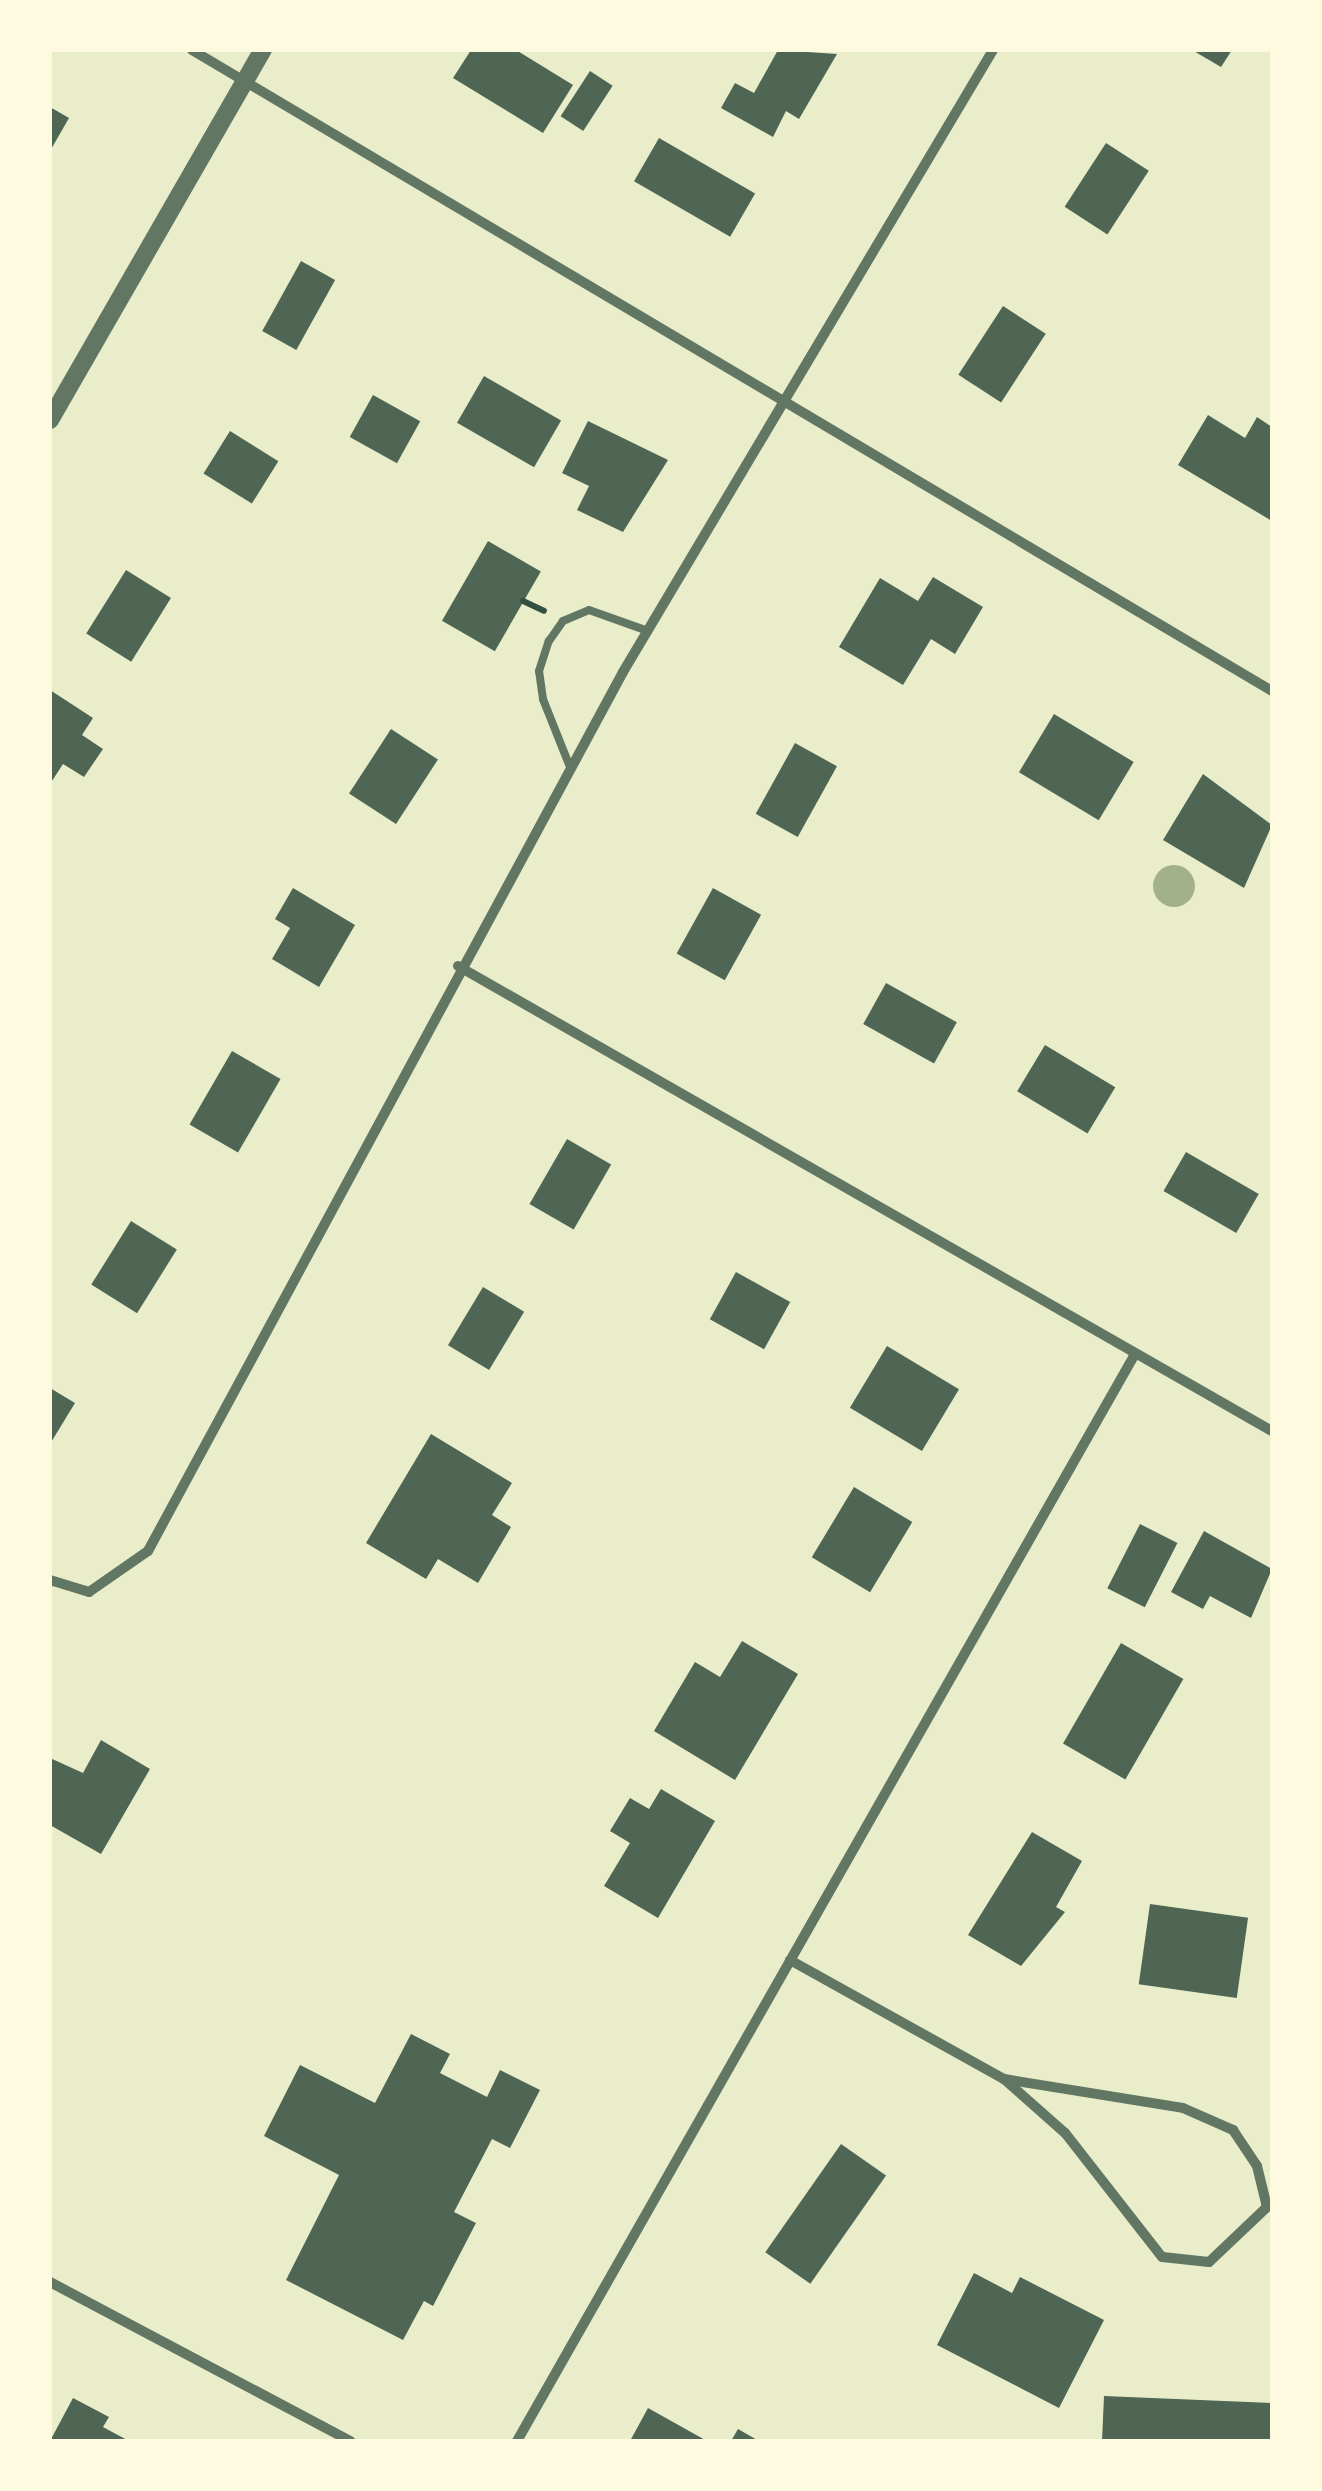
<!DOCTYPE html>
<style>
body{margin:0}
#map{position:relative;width:1322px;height:2491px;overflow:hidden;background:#e9edc9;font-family:"Varela Round",sans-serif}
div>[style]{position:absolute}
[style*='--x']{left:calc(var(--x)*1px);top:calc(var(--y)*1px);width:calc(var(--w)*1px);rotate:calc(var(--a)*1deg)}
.water>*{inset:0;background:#a3b18a}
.round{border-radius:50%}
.building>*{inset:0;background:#4f6655;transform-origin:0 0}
.path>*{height:6px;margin:-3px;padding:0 3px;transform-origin:3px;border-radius:3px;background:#344e41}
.service>*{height:8px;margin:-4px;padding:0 4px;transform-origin:4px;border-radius:4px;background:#617663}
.minor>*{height:10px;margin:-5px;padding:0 5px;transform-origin:5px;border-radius:5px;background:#617663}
.tertiary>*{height:18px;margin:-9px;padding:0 9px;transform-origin:9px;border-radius:9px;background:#617663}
span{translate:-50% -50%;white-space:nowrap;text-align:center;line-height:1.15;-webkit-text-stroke:9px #fefae0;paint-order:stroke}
.frame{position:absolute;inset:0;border:52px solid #fefae0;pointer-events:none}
</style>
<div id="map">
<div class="water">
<div class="round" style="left:1153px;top:865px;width:42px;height:42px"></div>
</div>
<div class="building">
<div style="clip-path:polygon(471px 50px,516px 50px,573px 85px,543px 133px,453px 78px)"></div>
<div style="clip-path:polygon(778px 50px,837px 54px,799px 119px,786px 111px,773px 137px,721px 108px,735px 83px,754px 93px)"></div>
<div style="clip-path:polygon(1192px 50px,1232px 50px,1221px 67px)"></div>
<div style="left:590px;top:71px;width:27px;height:54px;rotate:33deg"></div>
<div style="clip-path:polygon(50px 107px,69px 118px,50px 151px)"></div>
<div style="left:659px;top:138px;width:111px;height:50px;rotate:30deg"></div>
<div style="left:1106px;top:143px;width:51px;height:76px;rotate:33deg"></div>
<div style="left:301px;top:261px;width:39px;height:80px;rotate:29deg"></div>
<div style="left:1003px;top:306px;width:51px;height:82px;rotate:33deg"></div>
<div style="left:484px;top:376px;width:89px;height:54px;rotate:30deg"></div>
<div style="left:373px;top:395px;width:54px;height:48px;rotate:29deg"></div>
<div style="clip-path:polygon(1208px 415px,1245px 438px,1257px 417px,1272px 427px,1272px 521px,1178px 465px)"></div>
<div style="clip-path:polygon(588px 421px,668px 460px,623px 532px,577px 510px,589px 486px,562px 473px)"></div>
<div style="left:230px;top:431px;width:57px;height:50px;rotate:32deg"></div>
<div style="left:488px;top:541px;width:61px;height:92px;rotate:30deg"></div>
<div style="left:126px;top:570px;width:53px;height:75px;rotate:32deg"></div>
<div style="clip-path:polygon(933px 577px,983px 607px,955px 654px,931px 639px,903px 685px,839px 647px,880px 578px,918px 601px)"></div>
<div style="clip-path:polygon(50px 690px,93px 718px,82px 735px,103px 749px,84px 777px,63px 764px,50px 784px)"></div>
<div style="left:1054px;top:714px;width:93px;height:68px;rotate:31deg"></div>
<div style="left:391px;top:729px;width:56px;height:77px;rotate:33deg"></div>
<div style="left:795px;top:743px;width:48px;height:81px;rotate:29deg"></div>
<div style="clip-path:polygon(1203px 774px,1272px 825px,1244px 888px,1163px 840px)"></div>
<div style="clip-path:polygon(293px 888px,355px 925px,319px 987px,272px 959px,290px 928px,275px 919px)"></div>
<div style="left:713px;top:888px;width:55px;height:75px;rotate:29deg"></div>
<div style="left:886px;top:983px;width:81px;height:47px;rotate:29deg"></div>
<div style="left:1045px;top:1045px;width:82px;height:54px;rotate:31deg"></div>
<div style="left:232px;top:1051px;width:56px;height:85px;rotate:30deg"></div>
<div style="left:567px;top:1139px;width:51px;height:75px;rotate:30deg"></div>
<div style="left:1186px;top:1152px;width:84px;height:45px;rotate:30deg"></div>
<div style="left:131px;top:1221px;width:54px;height:75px;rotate:32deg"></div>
<div style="left:736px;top:1272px;width:62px;height:54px;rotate:29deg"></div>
<div style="left:483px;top:1287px;width:48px;height:68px;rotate:31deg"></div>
<div style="left:887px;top:1346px;width:84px;height:72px;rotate:31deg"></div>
<div style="clip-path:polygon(50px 1388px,75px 1403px,50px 1444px)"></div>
<div style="clip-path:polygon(431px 1434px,512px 1483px,492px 1515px,511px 1527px,478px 1583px,438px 1559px,426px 1579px,366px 1543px)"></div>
<div style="left:854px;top:1487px;width:68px;height:82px;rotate:31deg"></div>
<div style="left:1140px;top:1524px;width:42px;height:72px;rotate:27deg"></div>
<div style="clip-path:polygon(1204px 1531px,1272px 1569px,1251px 1618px,1210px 1596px,1203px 1609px,1171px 1592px)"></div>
<div style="clip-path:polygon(742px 1641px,798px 1674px,735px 1780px,654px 1731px,695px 1662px,720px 1677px)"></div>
<div style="left:1121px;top:1643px;width:72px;height:116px;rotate:30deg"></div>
<div style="clip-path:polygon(101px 1740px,150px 1769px,101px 1854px,50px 1825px,50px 1758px,83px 1773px)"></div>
<div style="clip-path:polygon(661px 1789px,715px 1821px,658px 1918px,604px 1886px,630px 1843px,610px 1831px,630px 1798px,649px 1809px)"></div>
<div style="clip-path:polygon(1032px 1832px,1082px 1861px,1056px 1907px,1065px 1912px,1021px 1966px,968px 1935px)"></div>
<div style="left:1150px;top:1904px;width:99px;height:81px;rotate:8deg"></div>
<div style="clip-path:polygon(411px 2034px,450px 2054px,440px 2073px,487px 2097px,500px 2070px,540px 2090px,510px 2148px,492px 2139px,454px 2212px,476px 2223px,433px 2306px,424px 2301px,403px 2340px,286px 2280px,339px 2175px,264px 2136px,300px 2065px,375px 2103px)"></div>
<div style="left:841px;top:2144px;width:55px;height:132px;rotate:35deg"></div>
<div style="clip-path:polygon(974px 2273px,1012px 2293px,1020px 2277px,1104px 2320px,1059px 2408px,937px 2345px)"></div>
<div style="clip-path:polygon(1104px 2396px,1272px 2403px,1272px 2441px,1102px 2441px)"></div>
<div style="clip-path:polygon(73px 2398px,109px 2417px,103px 2427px,129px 2441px,50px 2441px)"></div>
<div style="clip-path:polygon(648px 2408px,707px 2441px,630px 2441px)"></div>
<div style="clip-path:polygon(738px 2429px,759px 2441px,731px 2441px)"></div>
</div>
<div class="path">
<div style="--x:523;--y:601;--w:23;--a:25"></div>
</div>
<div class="service">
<div style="--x:570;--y:767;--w:73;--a:-111.7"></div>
<div style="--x:543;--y:699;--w:28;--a:-98"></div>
<div style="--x:539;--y:671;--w:32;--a:-72"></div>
<div style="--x:549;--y:641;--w:24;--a:-55"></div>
<div style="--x:563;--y:621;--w:28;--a:-23"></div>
<div style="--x:589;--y:610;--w:63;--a:19.6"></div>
</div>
<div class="minor">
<div style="--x:192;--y:50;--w:1256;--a:30.69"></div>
<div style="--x:458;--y:966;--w:937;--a:29.74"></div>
<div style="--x:50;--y:1580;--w:41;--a:17.1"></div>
<div style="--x:89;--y:1592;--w:72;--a:-34.8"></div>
<div style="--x:148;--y:1551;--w:999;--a:-61.61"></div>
<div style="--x:623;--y:672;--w:724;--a:-59.25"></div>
<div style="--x:790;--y:1960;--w:245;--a:29.1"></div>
<div style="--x:1004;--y:2079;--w:181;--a:9.2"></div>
<div style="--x:1183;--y:2108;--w:55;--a:23.7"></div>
<div style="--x:1233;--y:2130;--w:43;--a:56.3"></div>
<div style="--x:1257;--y:2166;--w:42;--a:76.3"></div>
<div style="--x:1267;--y:2207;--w:80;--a:136.5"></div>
<div style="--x:1209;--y:2262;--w:47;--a:-173.9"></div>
<div style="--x:1162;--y:2257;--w:157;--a:-128"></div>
<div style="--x:1065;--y:2133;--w:81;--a:-138.5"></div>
<div style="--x:50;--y:2282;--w:340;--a:27.9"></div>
<div style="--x:517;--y:2441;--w:1250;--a:-60.38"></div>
</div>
<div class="tertiary">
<div style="--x:50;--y:420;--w:427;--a:-60.1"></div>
</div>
<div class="frame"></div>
</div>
